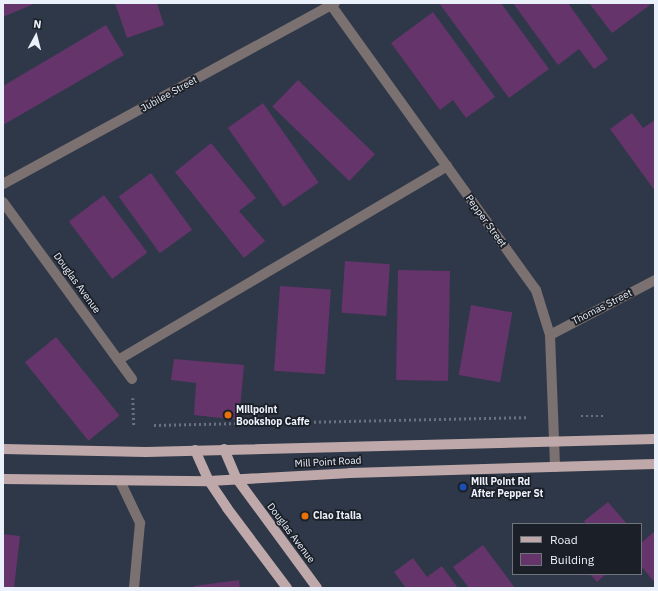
<!DOCTYPE html>
<style>
body{margin:0}
#map{position:relative;width:658px;height:591px;overflow:hidden;background:#2f3848;font-family:"IBM Plex Sans",sans-serif}
div>[style]{position:absolute}
[style*='--x']{left:calc(var(--x)*1px);top:calc(var(--y)*1px);width:calc(var(--w)*1px);rotate:calc(var(--a)*1deg)}
.building>*{inset:0;background:#64346b;transform-origin:0 0}
.path>*{height:2.5px;margin-top:-1.25px;transform-origin:0;background:repeating-linear-gradient(90deg,#6a7280 0 2px,transparent 0 5px)}
.minor>*{height:10px;margin:-5px;padding:0 5px;transform-origin:5px;border-radius:5px;background:#7c7171}
.major>*{height:10px;margin:-5px;padding:0 5px;transform-origin:5px;border-radius:5px;background:#bfa8a9}
.dots>*{width:11px;height:11px;translate:-50% -50%;box-sizing:border-box;border:2px solid #1b1f27;border-radius:50%}
span{translate:-50% -50%;white-space:nowrap;text-align:center;line-height:1.15;-webkit-text-stroke:3.5px #1b1f27;paint-order:stroke}
.street-label{font-size:10px;color:#ebf1fb}
.poi-label{font-size:10px;color:#ebf1fb;font-weight:700}
.left{translate:0 -50%;text-align:left}
.frame{position:absolute;inset:0;border:4px solid #ebf1fb;pointer-events:none}
.legend{position:absolute;left:512px;top:523px;width:130px;height:52px;box-sizing:border-box;background:#1b1f27;border:1px solid #6e737c;margin:0;padding:5px 7px;list-style:none;font-size:12px;color:#ebf1fb}
.legend li{display:flex;align-items:center;gap:8px;height:20px}
.legend b{width:20px;border:1px solid #6e737c}
.north{position:absolute;left:16px;top:16px;width:40px;height:40px;-webkit-text-stroke:3px #1b1f27;paint-order:stroke;rotate:7deg;font-size:11px;font-weight:700;line-height:16px;text-align:center;color:#ebf1fb}
.north::after{content:'';display:block;margin:auto;width:14px;height:18px;background:#ebf1fb;clip-path:polygon(50% 0,100% 100%,50% 72%,0 100%)}
</style>
<div id="map">
<div class="building">
<div style="clip-path:polygon(3px 3px,36px 3px,3px 17px)"></div>
<div style="clip-path:polygon(115px 3px,157px 3px,164px 25px,127px 38px)"></div>
<div style="clip-path:polygon(439px 3px,501px 3px,549px 69px,509px 98px)"></div>
<div style="clip-path:polygon(513px 3px,568px 3px,608px 59px,594px 69px,579px 49px,558px 65px)"></div>
<div style="clip-path:polygon(589px 3px,649px 3px,650px 5px,612px 33px)"></div>
<div style="clip-path:polygon(433px 12px,495px 97px,466px 118px,453px 100px,440px 110px,391px 43px)"></div>
<div style="clip-path:polygon(106px 25px,124px 55px,3px 125px,3px 86px)"></div>
<div style="left:298px;top:80px;width:107px;height:37px;rotate:44deg"></div>
<div style="left:263px;top:103px;width:97px;height:43px;rotate:55deg"></div>
<div style="clip-path:polygon(632px 113px,643px 128px,655px 120px,655px 191px,610px 129px)"></div>
<div style="clip-path:polygon(211px 143px,256px 198px,239px 211px,265px 241px,244px 258px,175px 172px)"></div>
<div style="left:151px;top:173px;width:70px;height:40px;rotate:54deg"></div>
<div style="left:104px;top:195px;width:72px;height:44px;rotate:53deg"></div>
<div style="left:345px;top:261px;width:45px;height:52px;rotate:4deg"></div>
<div style="left:398px;top:270px;width:52px;height:110px;rotate:1deg"></div>
<div style="left:280px;top:286px;width:51px;height:85px;rotate:4deg"></div>
<div style="left:471px;top:305px;width:42px;height:71px;rotate:10deg"></div>
<div style="left:56px;top:337px;width:101px;height:40px;rotate:51deg"></div>
<div style="clip-path:polygon(174px 359px,244px 365px,239px 420px,194px 415px,196px 383px,171px 380px)"></div>
<div style="clip-path:polygon(608px 502px,627px 524px,586px 524px,584px 521px)"></div>
<div style="clip-path:polygon(655px 531px,655px 583px,641px 566px,641px 543px)"></div>
<div style="clip-path:polygon(3px 534px,20px 536px,14px 588px,3px 588px)"></div>
<div style="clip-path:polygon(483px 545px,515px 588px,469px 588px,453px 567px)"></div>
<div style="clip-path:polygon(413px 558px,427px 577px,442px 566px,458px 588px,406px 588px,394px 572px)"></div>
<div style="clip-path:polygon(590px 574px,606px 574px,597px 582px)"></div>
<div style="clip-path:polygon(239px 580px,240px 588px,194px 588px,194px 586px)"></div>
</div>
<div class="path">
<div style="--x:133;--y:398;--w:28;--a:88"></div>
<div style="--x:581;--y:416;--w:22;--a:0"></div>
<div style="--x:154;--y:425;--w:374;--a:-1.2"></div>
</div>
<div class="minor">
<div style="--x:331;--y:5;--w:351;--a:54.3"></div>
<div style="--x:536;--y:290;--w:47;--a:72.7"></div>
<div style="--x:550;--y:335;--w:132;--a:87.8"></div>
<div style="--x:3;--y:184;--w:378;--a:-28.6"></div>
<div style="--x:3;--y:202;--w:219;--a:53.9"></div>
<div style="--x:550;--y:335;--w:119;--a:-27.6"></div>
<div style="--x:118;--y:360;--w:382;--a:-30.5"></div>
<div style="--x:120;--y:481;--w:47;--a:64.5"></div>
<div style="--x:140;--y:523;--w:65;--a:95.3"></div>
</div>
<div class="major">
<div style="--x:3;--y:449;--w:143;--a:1.2"></div>
<div style="--x:146;--y:452;--w:509;--a:-1.46"></div>
<div style="--x:224;--y:449;--w:33;--a:67"></div>
<div style="--x:237;--y:479;--w:135;--a:53.7"></div>
<div style="--x:195;--y:450;--w:34;--a:66"></div>
<div style="--x:209;--y:481;--w:32;--a:56"></div>
<div style="--x:227;--y:508;--w:100;--a:53.1"></div>
<div style="--x:3;--y:479;--w:206;--a:0.6"></div>
<div style="--x:209;--y:481;--w:141;--a:-3.2"></div>
<div style="--x:350;--y:473;--w:305;--a:-1.7"></div>
</div>
<div class="dots">
<div style="left:228px;top:415px;background:#e8710a"></div>
<div style="left:463px;top:487px;background:#1a4fb4"></div>
<div style="left:305px;top:516px;background:#e8710a"></div>
</div>
<div class="street-label">
<span style="left:169px;top:94px;rotate:-29deg">Jubilee Street</span>
<span style="left:486px;top:221px;rotate:54deg">Pepper Street</span>
<span style="left:77px;top:283px;rotate:54deg">Douglas Avenue</span>
<span style="left:602px;top:307px;rotate:-27deg">Thomas Street</span>
<span style="left:328px;top:462px;rotate:-3deg">Mill Point Road</span>
<span style="left:291px;top:533px;rotate:53deg">Douglas Avenue</span>
</div>
<div class="poi-label">
<span class="left" style="left:236px;top:415px">Millpoint<br>Bookshop Caffe</span>
<span class="left" style="left:471px;top:487px">Mill Point Rd<br>After Pepper St</span>
<span class="left" style="left:313px;top:516px">Ciao Italia</span>
</div>
<div class="frame"></div>
<ul class="legend">
<li><b style="height:5px;background:#bfa8a9"></b>Road</li>
<li><b style="height:11px;background:#64346b"></b>Building</li>
</ul>
<div class="north">N</div>
</div>
